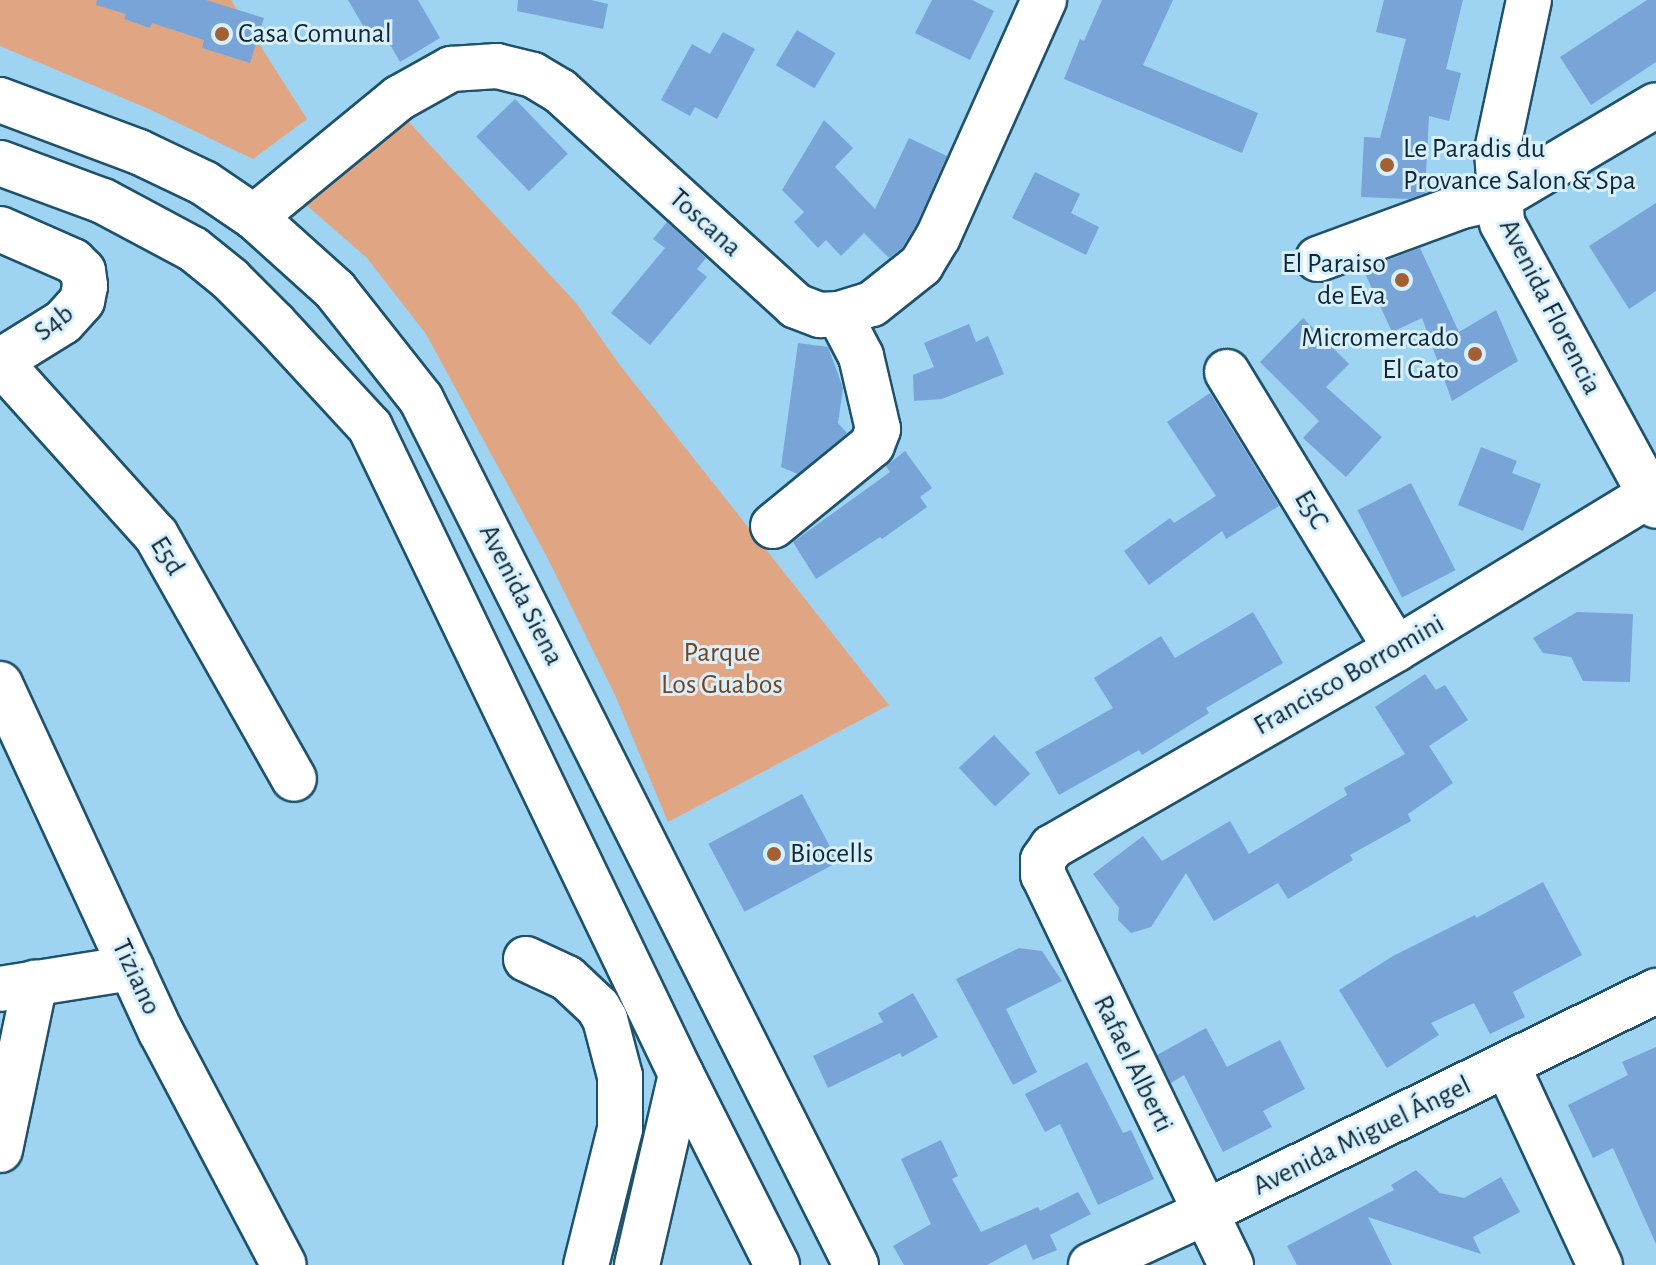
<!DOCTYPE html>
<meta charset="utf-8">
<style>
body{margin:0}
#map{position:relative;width:1656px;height:1265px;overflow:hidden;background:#9ed3f1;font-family:"Alegreya Sans",sans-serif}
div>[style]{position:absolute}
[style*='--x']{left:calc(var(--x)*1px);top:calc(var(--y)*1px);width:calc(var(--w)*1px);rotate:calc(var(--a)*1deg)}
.green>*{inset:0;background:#e0a683}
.building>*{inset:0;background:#78a4d8;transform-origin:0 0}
.roads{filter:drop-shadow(2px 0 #1e526c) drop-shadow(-2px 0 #1e526c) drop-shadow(0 2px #1e526c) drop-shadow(0 -2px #1e526c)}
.minor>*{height:44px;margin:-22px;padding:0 22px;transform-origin:22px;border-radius:22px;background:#fff}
.dots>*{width:22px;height:22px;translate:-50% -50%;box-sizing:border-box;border:4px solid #d6f0ff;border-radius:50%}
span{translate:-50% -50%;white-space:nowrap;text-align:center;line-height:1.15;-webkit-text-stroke:6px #d6f0ff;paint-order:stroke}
.poi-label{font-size:28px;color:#122732}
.left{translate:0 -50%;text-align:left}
.right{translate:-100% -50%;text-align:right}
.street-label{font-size:28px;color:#122732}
.park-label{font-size:28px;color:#7b4218}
</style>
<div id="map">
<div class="green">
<div style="clip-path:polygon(0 0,231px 0,307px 119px,253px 159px,149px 109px,0 46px)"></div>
<div style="clip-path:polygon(407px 120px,577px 304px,619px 364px,889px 705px,668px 822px,615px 695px,547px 557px,426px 334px,367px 258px,304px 203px)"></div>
</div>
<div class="building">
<div style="clip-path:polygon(97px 0,206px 0,264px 18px,250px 63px,202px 48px,204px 40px,152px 23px,150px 28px,124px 19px,126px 14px,96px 5px)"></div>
<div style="clip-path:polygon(348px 0,418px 0,440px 38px,400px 62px,384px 34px,372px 41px)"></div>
<div style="clip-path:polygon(518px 0,591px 0,608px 4px,603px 29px,517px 11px)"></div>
<div style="clip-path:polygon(932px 0,972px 0,994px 11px,970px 60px,915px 33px)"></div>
<div style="clip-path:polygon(1102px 0,1173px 0,1143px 65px,1258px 113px,1242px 153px,1064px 79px,1080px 39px,1084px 41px)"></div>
<div style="clip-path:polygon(1384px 0,1463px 0,1446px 69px,1461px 73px,1449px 121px,1429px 116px,1425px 193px,1409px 199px,1361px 197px,1364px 137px,1380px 138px,1406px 39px,1376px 32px)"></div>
<div style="clip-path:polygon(1647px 0,1656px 0,1656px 62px,1591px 105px,1560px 57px)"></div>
<div style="left:797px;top:30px;width:45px;height:41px;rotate:31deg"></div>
<div style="clip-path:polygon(723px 32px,755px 49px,717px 119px,695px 107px,690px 116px,661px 100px,692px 44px,710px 54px)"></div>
<div style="left:515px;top:99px;width:76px;height:54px;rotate:46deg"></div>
<div style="clip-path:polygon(824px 120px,853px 148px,835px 167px,875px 209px,909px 138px,947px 156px,916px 225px,902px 248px,889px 258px,864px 233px,841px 256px,826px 240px,818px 248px,794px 222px,804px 212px,782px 190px)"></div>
<div style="clip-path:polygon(1035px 172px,1080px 194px,1071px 213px,1099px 227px,1086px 255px,1012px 218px)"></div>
<div style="clip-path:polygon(1656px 203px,1656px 291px,1629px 309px,1589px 246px)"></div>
<div style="clip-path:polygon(667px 222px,706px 258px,697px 269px,707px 277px,650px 345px,611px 313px,665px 248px,653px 239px)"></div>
<div style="clip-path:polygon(1420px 248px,1459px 332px,1496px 310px,1518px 361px,1452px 401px,1422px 318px,1392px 332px,1363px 269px)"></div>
<div style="clip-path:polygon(1303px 318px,1349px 364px,1326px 387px,1382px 437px,1346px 477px,1303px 438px,1319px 421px,1260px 362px)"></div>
<div style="clip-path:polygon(969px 324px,976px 342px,988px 336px,1004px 374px,942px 399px,914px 401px,913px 375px,934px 367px,924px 343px)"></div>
<div style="clip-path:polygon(798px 343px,828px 347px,843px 388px,838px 423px,847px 433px,798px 474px,781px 467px)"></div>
<div style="clip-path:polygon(1210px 393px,1279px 506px,1226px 539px,1222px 531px,1149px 585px,1124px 551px,1170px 518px,1174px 523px,1216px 496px,1167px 422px)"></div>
<div style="clip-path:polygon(1481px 447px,1517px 461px,1512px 473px,1541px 484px,1523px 531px,1458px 505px)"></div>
<div style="clip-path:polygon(905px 451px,932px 488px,920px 497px,927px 507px,882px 539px,880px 537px,816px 579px,793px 542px,890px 472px,886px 466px)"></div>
<div style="left:1411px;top:483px;width:98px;height:60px;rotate:63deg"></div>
<div style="clip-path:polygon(1253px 612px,1283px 663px,1206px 708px,1209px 713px,1142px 755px,1139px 750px,1059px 795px,1035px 752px,1113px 708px,1094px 678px,1161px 636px,1175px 658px)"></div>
<div style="clip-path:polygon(1577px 612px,1633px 614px,1630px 682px,1583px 681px,1571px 657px,1543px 653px,1533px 638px)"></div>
<div style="clip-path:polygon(1425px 674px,1436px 690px,1445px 685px,1468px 720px,1429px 746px,1453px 783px,1408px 814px,1411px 821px,1350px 855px,1353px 860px,1288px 899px,1278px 883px,1214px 921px,1186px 873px,1151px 927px,1131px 933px,1118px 920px,1119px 908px,1093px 874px,1143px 836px,1162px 861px,1230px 821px,1249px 854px,1347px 795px,1344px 788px,1405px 754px,1375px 707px)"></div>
<div style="left:994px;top:735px;width:53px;height:48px;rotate:47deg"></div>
<div style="left:802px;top:794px;width:77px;height:106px;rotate:62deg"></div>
<div style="clip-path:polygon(1543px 882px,1582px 955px,1513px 992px,1525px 1017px,1490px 1034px,1474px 1003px,1431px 1023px,1439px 1035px,1387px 1068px,1339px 990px,1393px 956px,1475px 915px,1476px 918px)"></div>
<div style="clip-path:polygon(1019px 948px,1042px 951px,1062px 981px,1006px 1009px,1037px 1072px,1013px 1085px,956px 979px)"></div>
<div style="clip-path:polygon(913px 993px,938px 1037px,902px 1057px,900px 1053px,828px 1088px,813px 1056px,883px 1022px,878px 1013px)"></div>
<div style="clip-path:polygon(1206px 1028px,1227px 1067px,1280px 1040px,1305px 1089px,1263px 1111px,1272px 1127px,1223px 1152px,1184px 1075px,1171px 1083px,1157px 1055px)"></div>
<div style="clip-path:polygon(1656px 1047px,1656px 1244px,1613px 1148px,1593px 1158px,1568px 1105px,1628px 1075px,1622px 1062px)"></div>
<div style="clip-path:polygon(1087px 1062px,1123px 1133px,1131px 1130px,1154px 1179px,1098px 1205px,1060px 1124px,1045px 1132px,1025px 1094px)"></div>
<div style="clip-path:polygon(941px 1140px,958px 1176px,952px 1179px,981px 1232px,1038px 1207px,1040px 1211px,1078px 1192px,1091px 1214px,1050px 1235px,1057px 1250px,1033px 1260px,1026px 1244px,987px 1265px,904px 1265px,893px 1246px,931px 1224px,901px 1159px)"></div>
<div style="clip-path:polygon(1416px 1170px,1440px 1193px,1464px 1198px,1501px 1177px,1520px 1212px,1473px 1237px,1481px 1254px,1368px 1217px,1392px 1265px,1297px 1265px,1287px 1246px,1394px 1190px,1391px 1185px)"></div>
</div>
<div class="roads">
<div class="minor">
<div style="--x:1529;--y:0;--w:154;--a:102"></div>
<div style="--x:1497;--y:151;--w:72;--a:86"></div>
<div style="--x:1502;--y:223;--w:322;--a:61.4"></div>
<div style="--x:0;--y:100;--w:148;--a:20.5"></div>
<div style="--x:139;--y:152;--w:72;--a:25.5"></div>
<div style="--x:204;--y:183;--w:60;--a:34.2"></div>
<div style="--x:254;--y:217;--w:109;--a:42"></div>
<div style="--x:335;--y:290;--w:139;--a:51.7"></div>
<div style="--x:421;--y:399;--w:969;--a:63.33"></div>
<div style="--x:0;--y:163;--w:110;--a:20.3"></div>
<div style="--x:103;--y:201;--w:102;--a:28.1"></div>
<div style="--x:193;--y:249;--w:48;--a:39"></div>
<div style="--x:230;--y:279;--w:64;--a:45"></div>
<div style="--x:275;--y:324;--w:140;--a:47.3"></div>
<div style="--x:370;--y:427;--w:718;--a:64.33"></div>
<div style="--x:681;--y:1074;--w:214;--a:63.3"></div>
<div style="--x:254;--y:217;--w:188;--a:-39.4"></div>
<div style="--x:399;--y:98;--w:60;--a:-29.1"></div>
<div style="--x:451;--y:69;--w:46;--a:-3.7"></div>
<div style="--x:497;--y:66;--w:37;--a:14"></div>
<div style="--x:533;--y:75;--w:31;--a:31"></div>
<div style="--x:560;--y:91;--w:319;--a:42.3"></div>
<div style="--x:796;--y:306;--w:26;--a:21"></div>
<div style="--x:820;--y:315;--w:19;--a:-3"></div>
<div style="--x:839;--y:314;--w:34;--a:-17"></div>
<div style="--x:872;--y:304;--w:63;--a:-38.5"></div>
<div style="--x:921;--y:265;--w:33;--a:-59"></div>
<div style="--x:938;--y:237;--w:260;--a:-65.9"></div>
<div style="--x:0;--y:229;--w:80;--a:23.7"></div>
<div style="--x:73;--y:261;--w:14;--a:45"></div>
<div style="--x:83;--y:271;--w:15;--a:82"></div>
<div style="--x:85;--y:286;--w:15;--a:101"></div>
<div style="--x:82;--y:301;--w:28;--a:132"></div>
<div style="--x:63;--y:322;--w:74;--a:148.2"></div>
<div style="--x:1318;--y:259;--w:153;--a:-20.2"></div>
<div style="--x:1462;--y:206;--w:38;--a:-12"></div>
<div style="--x:1499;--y:198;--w:182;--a:-30.6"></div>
<div style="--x:0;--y:362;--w:233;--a:48"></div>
<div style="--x:156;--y:535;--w:280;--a:60.5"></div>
<div style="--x:1227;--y:372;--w:324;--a:58.6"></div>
<div style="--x:773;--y:526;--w:128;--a:-39.3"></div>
<div style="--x:872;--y:445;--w:17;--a:-69"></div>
<div style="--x:878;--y:429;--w:75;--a:-103.1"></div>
<div style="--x:861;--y:356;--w:47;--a:-117.6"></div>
<div style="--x:0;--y:684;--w:383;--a:65.2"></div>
<div style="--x:161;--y:1032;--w:263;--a:62.2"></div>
<div style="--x:526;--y:959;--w:45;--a:24.9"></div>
<div style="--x:567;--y:978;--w:42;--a:43.1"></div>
<div style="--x:598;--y:1007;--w:14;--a:60"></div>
<div style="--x:605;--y:1019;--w:59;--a:75.3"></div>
<div style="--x:620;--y:1076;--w:53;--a:90"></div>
<div style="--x:620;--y:1129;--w:140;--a:104"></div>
<div style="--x:0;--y:989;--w:133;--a:-9.1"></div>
<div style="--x:1507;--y:1065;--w:221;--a:65.1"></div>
<div style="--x:0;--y:1150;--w:171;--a:-78.2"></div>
<div style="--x:637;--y:1265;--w:196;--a:-77"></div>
<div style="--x:1091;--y:1265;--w:124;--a:-24.7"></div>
<div style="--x:1204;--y:1213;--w:504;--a:-26.16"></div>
<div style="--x:1231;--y:1265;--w:433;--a:-115.7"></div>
<div style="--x:1043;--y:875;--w:15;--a:-90"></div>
<div style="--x:1043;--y:860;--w:16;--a:-55"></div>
<div style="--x:1052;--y:847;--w:397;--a:-29.9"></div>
<div style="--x:1396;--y:649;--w:304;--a:-31.3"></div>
</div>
</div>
<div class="dots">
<div style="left:222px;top:34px;background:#a56032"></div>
<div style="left:1387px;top:165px;background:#a56032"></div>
<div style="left:1402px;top:280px;background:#a56032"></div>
<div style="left:1475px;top:354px;background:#a56032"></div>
<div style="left:774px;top:854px;background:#a56032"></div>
</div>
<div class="poi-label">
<span class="left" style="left:238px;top:34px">Casa Comunal</span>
<span class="left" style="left:1403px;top:165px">Le Paradis du<br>Provance Salon &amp; Spa</span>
<span class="right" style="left:1386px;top:280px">El Paraiso<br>de Eva</span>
<span class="right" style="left:1459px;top:354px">Micromercado<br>El Gato</span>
<span class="left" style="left:790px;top:854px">Biocells</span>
</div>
<div class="street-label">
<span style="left:705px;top:223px;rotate:42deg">Toscana</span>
<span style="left:1550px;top:307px;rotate:63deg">Avenida Florencia</span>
<span style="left:54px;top:323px;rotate:-38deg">S4b</span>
<span style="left:1311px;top:510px;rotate:59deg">E5C</span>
<span style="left:167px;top:556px;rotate:58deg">E5d</span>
<span style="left:521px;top:595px;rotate:63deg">Avenida Siena</span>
<span style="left:1349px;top:675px;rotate:-30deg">Francisco Borromini</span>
<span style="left:136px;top:977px;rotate:65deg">Tiziano</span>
<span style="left:1133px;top:1064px;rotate:64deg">Rafael Alberti</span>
<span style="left:1362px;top:1136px;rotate:-26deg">Avenida Miguel Ángel</span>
</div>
<div class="park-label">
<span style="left:722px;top:669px">Parque<br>Los Guabos</span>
</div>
</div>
